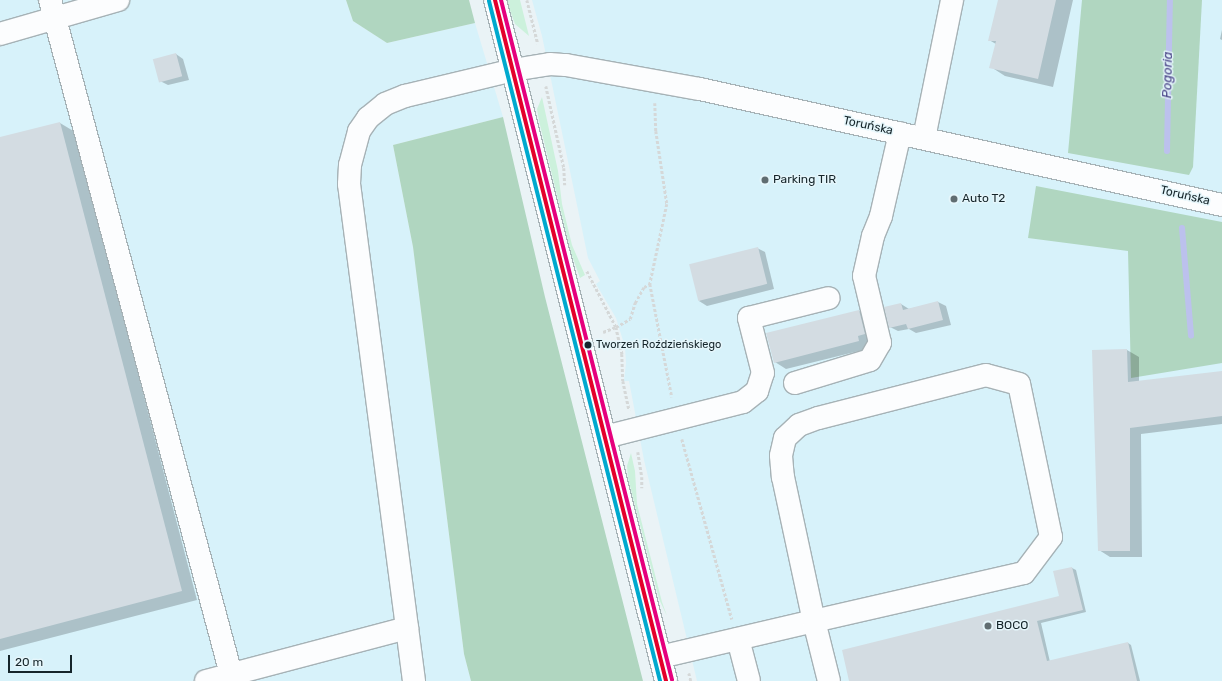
<!DOCTYPE html>
<meta charset="utf-8">
<style>
body{margin:0}
#map{position:relative;width:1222px;height:681px;overflow:hidden;background:#eaf3f6;font-family:Rubik,sans-serif}
div>[style]{position:absolute}
[style*='--x']{left:calc(var(--x)*1px);top:calc(var(--y)*1px);width:calc(var(--w)*1px);rotate:calc(var(--a)*1deg)}
.built>*{inset:0;background:#d7f2fa}
.green>*{inset:0;background:#ccf1dc}
.forest>*{inset:0;background:#b0d6c0}
.shadow>*{inset:0;background:#0003}
.stream>*{height:6px;margin:-3px;padding:0 3px;transform-origin:3px;border-radius:3px;background:#bcc1ed}
.building>*{inset:0;background:#d3dce2;transform-origin:0 0}
.path>*{height:2.5px;margin-top:-1.25px;transform-origin:0;background:repeating-linear-gradient(90deg,#d5d8d8 0 3px,transparent 0 5px)}
.roads{filter:drop-shadow(1px 0 #a6b2b6) drop-shadow(-1px 0 #a6b2b6) drop-shadow(0 1px #a6b2b6) drop-shadow(0 -1px #a6b2b6)}
.minor>*{height:22px;margin:-11px;padding:0 11px;transform-origin:11px;border-radius:11px;background:#fcfdfe}
.bus-1>*{height:4px;margin:-2px;padding:0 2px;transform-origin:2px;border-radius:2px;background:#e4002b}
.bus-2>*{height:4px;margin:-2px;padding:0 2px;transform-origin:2px;border-radius:2px;background:#00a9ce}
.bus-3>*{height:4px;margin:-2px;padding:0 2px;transform-origin:2px;border-radius:2px;background:#e5007d}
.dots>*{width:11px;height:11px;translate:-50% -50%;box-sizing:border-box;border:2px solid #e5f6fb;border-radius:50%}
span{translate:-50% -50%;white-space:nowrap;text-align:center;line-height:1.15;-webkit-text-stroke:3px #e5f6fb;paint-order:stroke}
.bus-label{font-size:11px;color:#15252a}
.left{translate:0 -50%;text-align:left}
.street-label{font-size:12px;color:#15252a}
.poi-label{font-size:12px;color:#15252a}
.water-label{font-size:13px;color:#3a337c;font-style:italic}
.scale{position:absolute;left:8px;top:655px;width:64px;height:18px;box-sizing:border-box;border:2px solid #15252a;border-top:0;padding-left:5px;font-size:12px;line-height:14px;white-space:nowrap;color:#15252a;-webkit-text-stroke:3px #e5f6fb;paint-order:stroke}
</style>
<div id="map">
<div class="built">
<div style="clip-path:polygon(0 0,346px 0,353px 21px,387px 43px,475px 23px,503px 117px,393px 145px,413px 247px,464px 654px,471px 681px,0 681px)"></div>
<div style="clip-path:polygon(532px 0,1222px 0,1222px 681px,697px 681px,644px 460px,629px 381px,624px 381px,626px 363px,625px 347px,616px 318px,596px 284px,600px 281px,588px 258px,542px 36px)"></div>
</div>
<div class="green">
<div style="clip-path:polygon(506px 0,520px 0,529px 36px,515px 24px)"></div>
<div style="clip-path:polygon(542px 97px,558px 171px,562px 204px,572px 245px,585px 275px,580px 278px,571px 253px,539px 121px,537px 109px)"></div>
<div style="clip-path:polygon(631px 453px,635px 471px,637px 504px,662px 602px,667px 616px,659px 599px,628px 478px,627px 466px)"></div>
</div>
<div class="forest">
<div style="clip-path:polygon(346px 0,469px 0,475px 23px,387px 43px,353px 21px)"></div>
<div style="clip-path:polygon(1082px 0,1202px 0,1193px 167px,1189px 175px,1068px 153px)"></div>
<div style="clip-path:polygon(503px 117px,545px 297px,643px 681px,471px 681px,464px 654px,413px 247px,393px 145px)"></div>
<div style="clip-path:polygon(1036px 186px,1222px 222px,1222px 363px,1131px 378px,1128px 251px,1028px 238px)"></div>
</div>
<div class="shadow">
<div style="clip-path:polygon(999px 0,1073px 0,1053px 87px,1005px 76px,991px 67px,996px 44px,989px 40px)"></div>
<div style="clip-path:polygon(1222px 30px,1222px 40px,1220px 39px)"></div>
<div style="clip-path:polygon(176px 54px,183px 59px,189px 80px,168px 85px,160px 81px)"></div>
<div style="clip-path:polygon(60px 123px,75px 132px,197px 600px,0 651px,0 138px)"></div>
<div style="clip-path:polygon(757px 248px,765px 252px,774px 289px,707px 306px,699px 301px)"></div>
<div style="clip-path:polygon(938px 302px,946px 306px,951px 325px,916px 333px,909px 329px,898px 331px,890px 327px,901px 304px,909px 309px)"></div>
<div style="clip-path:polygon(859px 311px,871px 317px,871px 348px,786px 369px,775px 362px)"></div>
<div style="clip-path:polygon(1127px 350px,1139px 357px,1139px 382px,1222px 372px,1222px 424px,1141px 434px,1142px 557px,1110px 557px,1099px 550px)"></div>
<div style="clip-path:polygon(1072px 568px,1076px 570px,1086px 612px,1041px 623px,1050px 662px,1128px 643px,1131px 645px,1140px 681px,850px 681px,1060px 597px)"></div>
</div>
<div class="stream">
<div style="--x:1167;--y:151;--w:151;--a:-88.9"></div>
<div style="--x:1182;--y:228;--w:108;--a:85.2"></div>
</div>
<div class="building">
<div style="clip-path:polygon(998px 0,1056px 0,1038px 79px,989px 68px,996px 41px,988px 41px)"></div>
<div style="left:176px;top:53px;width:24px;height:24px;rotate:75deg"></div>
<div style="clip-path:polygon(60px 122px,182px 591px,0 639px,0 137px)"></div>
<div style="left:758px;top:247px;width:38px;height:71px;rotate:76deg"></div>
<div style="clip-path:polygon(938px 301px,943px 320px,908px 329px,906px 324px,889px 328px,884px 307px,901px 303px,903px 310px)"></div>
<div style="clip-path:polygon(859px 310px,865px 334px,858px 336px,859px 341px,774px 363px,766px 333px)"></div>
<div style="clip-path:polygon(1127px 349px,1128px 382px,1222px 371px,1222px 416px,1130px 428px,1130px 551px,1098px 551px,1092px 350px)"></div>
<div style="clip-path:polygon(1072px 567px,1083px 610px,1037px 621px,1047px 661px,1128px 642px,1137px 681px,849px 681px,842px 650px,1059px 596px,1053px 571px)"></div>
</div>
<div class="path">
<div style="--x:527;--y:0;--w:45;--a:76"></div>
<div style="--x:546;--y:86;--w:84;--a:77.6"></div>
<div style="--x:564;--y:168;--w:17;--a:87"></div>
<div style="--x:655;--y:103;--w:28;--a:88"></div>
<div style="--x:656;--y:131;--w:74;--a:81.4"></div>
<div style="--x:667;--y:204;--w:82;--a:102"></div>
<div style="--x:650;--y:284;--w:115;--a:79"></div>
<div style="--x:587;--y:271;--w:63;--a:62.6"></div>
<div style="--x:616;--y:327;--w:28;--a:77"></div>
<div style="--x:622;--y:354;--w:27;--a:88"></div>
<div style="--x:623;--y:381;--w:30;--a:78"></div>
<div style="--x:603;--y:332;--w:14;--a:-21"></div>
<div style="--x:616;--y:327;--w:16;--a:-30"></div>
<div style="--x:630;--y:319;--w:17;--a:-73"></div>
<div style="--x:635;--y:303;--w:18;--a:-61"></div>
<div style="--x:644;--y:287;--w:7;--a:-27"></div>
<div style="--x:682;--y:439;--w:187;--a:74.5"></div>
<div style="--x:638;--y:452;--w:25;--a:81"></div>
<div style="--x:642;--y:477;--w:11;--a:90"></div>
<div style="--x:689;--y:673;--w:8;--a:76"></div>
</div>
<div class="roads">
<div class="minor">
<div style="--x:50;--y:0;--w:698;--a:74.97"></div>
<div style="--x:495;--y:0;--w:702;--a:75.9"></div>
<div style="--x:0;--y:34;--w:123;--a:-16.1"></div>
<div style="--x:924;--y:138;--w:141;--a:-78.5"></div>
<div style="--x:795;--y:383;--w:78;--a:-17"></div>
<div style="--x:870;--y:360;--w:20;--a:-60"></div>
<div style="--x:880;--y:343;--w:69;--a:-103.4"></div>
<div style="--x:864;--y:276;--w:41;--a:-77.3"></div>
<div style="--x:873;--y:236;--w:22;--a:-68"></div>
<div style="--x:881;--y:216;--w:85;--a:-77.1"></div>
<div style="--x:605;--y:437;--w:142;--a:-14.2"></div>
<div style="--x:743;--y:402;--w:18;--a:-38"></div>
<div style="--x:757;--y:391;--w:19;--a:-72"></div>
<div style="--x:763;--y:373;--w:57;--a:-104.3"></div>
<div style="--x:749;--y:318;--w:82;--a:-14"></div>
<div style="--x:738;--y:639;--w:43;--a:75.3"></div>
<div style="--x:660;--y:657;--w:158;--a:-13.2"></div>
<div style="--x:814;--y:621;--w:215;--a:-12.9"></div>
<div style="--x:1024;--y:573;--w:45;--a:-53.1"></div>
<div style="--x:1051;--y:537;--w:156;--a:-101.8"></div>
<div style="--x:1019;--y:384;--w:34;--a:-165"></div>
<div style="--x:986;--y:375;--w:173;--a:165.6"></div>
<div style="--x:818;--y:418;--w:20;--a:160"></div>
<div style="--x:799;--y:425;--w:19;--a:137"></div>
<div style="--x:785;--y:438;--w:18;--a:103"></div>
<div style="--x:781;--y:456;--w:21;--a:85"></div>
<div style="--x:783;--y:477;--w:147;--a:77.9"></div>
<div style="--x:814;--y:621;--w:62;--a:76"></div>
<div style="--x:206;--y:681;--w:208;--a:-14.8"></div>
<div style="--x:414;--y:681;--w:501;--a:-97.45"></div>
<div style="--x:349;--y:184;--w:19;--a:-87"></div>
<div style="--x:350;--y:165;--w:35;--a:-75"></div>
<div style="--x:359;--y:131;--w:16;--a:-55"></div>
<div style="--x:368;--y:118;--w:22;--a:-39"></div>
<div style="--x:385;--y:104;--w:22;--a:-22"></div>
<div style="--x:405;--y:96;--w:111;--a:-13.5"></div>
<div style="--x:513;--y:70;--w:37;--a:-9"></div>
<div style="--x:550;--y:64;--w:16;--a:4"></div>
<div style="--x:566;--y:65;--w:136;--a:10.2"></div>
<div style="--x:700;--y:89;--w:535;--a:12.53"></div>
</div>
</div>
<div class="bus-1">
<div style="--x:495;--y:0;--w:702;--a:75.9"></div>
</div>
<div class="bus-2">
<div style="--x:489;--y:1;--w:701;--a:75.88"></div>
</div>
<div class="bus-3">
<div style="--x:501;--y:0;--w:701;--a:75.88"></div>
</div>
<div class="dots">
<div style="left:765px;top:180px;background:#606d71"></div>
<div style="left:954px;top:199px;background:#606d71"></div>
<div style="left:588px;top:345px;background:#15252a"></div>
<div style="left:988px;top:626px;background:#606d71"></div>
</div>
<div class="bus-label">
<span class="left" style="left:596px;top:345px">Tworzeń Roździeńskiego</span>
</div>
<div class="street-label">
<span style="left:868px;top:126px;rotate:12deg">Toruńska</span>
<span style="left:1185px;top:196px;rotate:13deg">Toruńska</span>
</div>
<div class="poi-label">
<span class="left" style="left:773px;top:180px">Parking TIR</span>
<span class="left" style="left:962px;top:199px">Auto T2</span>
<span class="left" style="left:996px;top:626px">BOCO</span>
</div>
<div class="water-label">
<span style="left:1168px;top:75px;rotate:-89deg">Pogoria</span>
</div>
<div class="scale">20 m</div>
</div>
